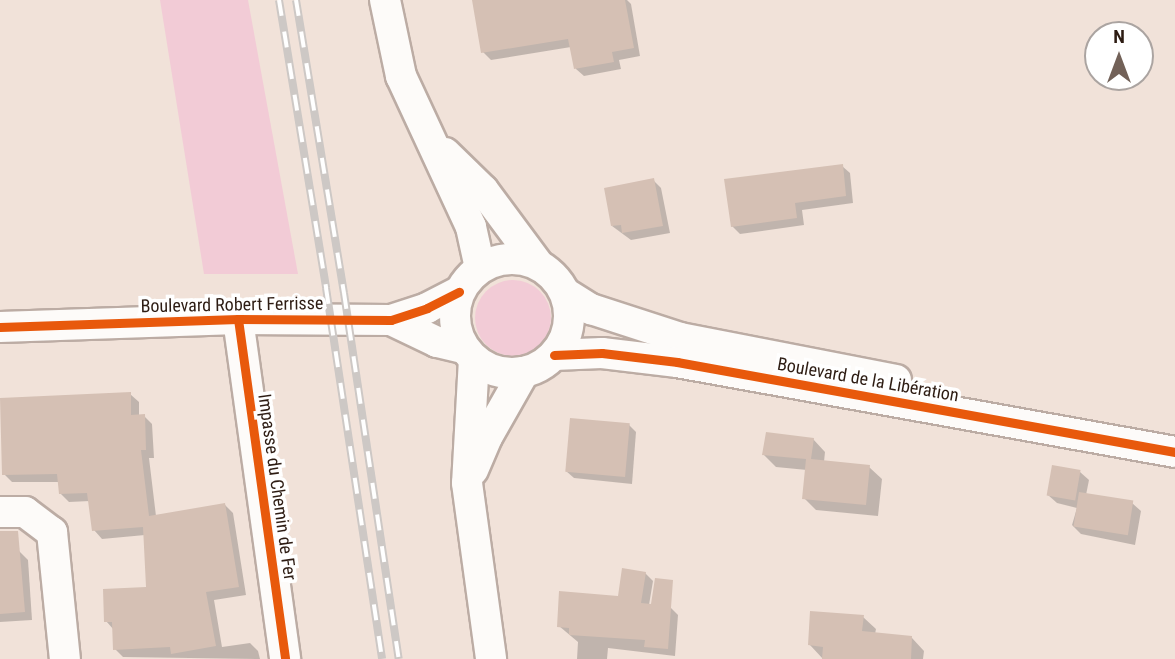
<!DOCTYPE html>
<meta charset="utf-8">
<style>
body{margin:0}
#map{position:relative;width:1175px;height:659px;overflow:hidden;background:#f1e2d9;font-family:"Roboto Condensed",sans-serif}
div>[style]{position:absolute}
[style*='--x']{left:calc(var(--x)*1px);top:calc(var(--y)*1px);width:calc(var(--w)*1px);rotate:calc(var(--a)*1deg)}
.green>*{inset:0;background:#f2cbd6}
.round{border-radius:50%}
.shadow>*{inset:0;background:#0003}
.building>*{inset:0;background:#d5c0b4;transform-origin:0 0}
.roads{filter:drop-shadow(2px 0 #bcaca4) drop-shadow(-2px 0 #bcaca4) drop-shadow(0 2px #bcaca4) drop-shadow(0 -2px #bcaca4)}
.minor>*{height:30px;margin:-15px;padding:0 15px;transform-origin:15px;border-radius:15px;background:#fdfbf9}
.minor>.ring{margin:-15px;padding:0;box-sizing:content-box;background:none;border:30px solid #fdfbf9;border-radius:50%}
.rail>*{height:8px;margin-top:-4px;transform-origin:0;background:repeating-linear-gradient(90deg,#fff 0 16px,#cdc8c5 0 32px);box-sizing:border-box;border-block:2px solid #cdc8c5}
.cycleway>*{height:9px;margin:-4.5px;padding:0 4.5px;transform-origin:4.5px;border-radius:4.5px;background:#e8590c}
span{translate:-50% -50%;white-space:nowrap;text-align:center;line-height:1.15;-webkit-text-stroke:7px #fff;paint-order:stroke}
.street-label{font-size:18px;color:#2d1c13}
.north{position:absolute;left:1084px;top:21px;width:70px;height:70px;box-sizing:border-box;background:#fff;border:2px solid #aba4a1;border-radius:50%;rotate:0deg;font-size:19px;font-weight:700;line-height:28px;text-align:center;color:#2d1c13}
.north::after{content:'';display:block;margin:auto;width:24px;height:32px;background:#726158;clip-path:polygon(50% 0,100% 100%,50% 72%,0 100%)}
</style>
<div id="map">
<div class="green">
<div style="clip-path:polygon(160px 0,248px 0,298px 274px,204px 274px)"></div>
<div class="round" style="left:475px;top:280px;width:76px;height:76px"></div>
</div>
<div class="shadow">
<div style="clip-path:polygon(475px 0,627px 0,631px 4px,640px 56px,619px 60px,621px 69px,584px 76px,576px 69px,571px 47px,491px 60px,483px 52px)"></div>
<div style="clip-path:polygon(842px 166px,850px 173px,853px 203px,802px 210px,804px 225px,740px 234px,732px 226px)"></div>
<div style="clip-path:polygon(653px 180px,661px 188px,670px 233px,631px 240px,612px 226px)"></div>
<div style="clip-path:polygon(130px 394px,139px 402px,139px 416px,144px 416px,152px 424px,154px 458px,149px 458px,156px 516px,225px 505px,233px 513px,246px 595px,214px 600px,222px 647px,250px 643px,258px 651px,260px 659px,123px 657px,115px 649px,114px 630px,106px 621px,148px 589px,145px 535px,102px 539px,94px 530px,90px 501px,69px 502px,60px 493px,59px 482px,12px 482px,4px 474px)"></div>
<div style="clip-path:polygon(629px 425px,636px 432px,632px 484px,574px 478px,566px 471px)"></div>
<div style="clip-path:polygon(813px 439px,825px 452px,824px 462px,869px 467px,882px 479px,878px 516px,816px 510px,804px 498px,807px 470px,776px 467px,764px 455px)"></div>
<div style="clip-path:polygon(1080px 472px,1089px 480px,1086px 495px,1132px 503px,1141px 511px,1135px 545px,1081px 534px,1072px 525px,1077px 508px,1057px 503px,1048px 495px)"></div>
<div style="clip-path:polygon(19px 551px,28px 560px,32px 620px,0 622px,0 553px)"></div>
<div style="clip-path:polygon(645px 573px,653px 581px,649px 605px,670px 607px,678px 615px,675px 656px,608px 648px,607px 659px,577px 659px,578px 642px,559px 626px,619px 598px)"></div>
<div style="clip-path:polygon(863px 617px,876px 629px,875px 634px,912px 638px,924px 651px,923px 659px,823px 659px,810px 645px)"></div>
</div>
<div class="building">
<div style="clip-path:polygon(472px 0,625px 0,634px 48px,612px 52px,614px 62px,574px 69px,568px 39px,481px 53px)"></div>
<div style="clip-path:polygon(843px 164px,846px 196px,795px 203px,797px 218px,731px 227px,724px 179px)"></div>
<div style="clip-path:polygon(654px 178px,663px 226px,622px 233px,621px 225px,611px 226px,604px 188px)"></div>
<div style="clip-path:polygon(131px 392px,131px 415px,145px 414px,146px 450px,141px 450px,149px 516px,225px 503px,239px 587px,206px 592px,216px 646px,171px 654px,170px 647px,113px 650px,112px 622px,104px 622px,103px 589px,146px 587px,143px 527px,92px 531px,87px 493px,59px 494px,57px 474px,2px 475px,0 398px)"></div>
<div style="left:570px;top:418px;width:60px;height:54px;rotate:5deg"></div>
<div style="clip-path:polygon(766px 432px,814px 438px,811px 459px,870px 465px,866px 505px,802px 499px,806px 459px,762px 455px)"></div>
<div style="left:1052px;top:465px;width:29px;height:31px;rotate:10deg"></div>
<div style="left:1079px;top:492px;width:55px;height:35px;rotate:9deg"></div>
<div style="clip-path:polygon(0 531px,18px 531px,25px 612px,0 614px)"></div>
<div style="clip-path:polygon(622px 568px,646px 572px,641px 603px,651px 604px,655px 578px,673px 580px,668px 649px,644px 647px,645px 640px,569px 635px,569px 628px,557px 627px,559px 591px,618px 596px)"></div>
<div style="clip-path:polygon(810px 611px,864px 615px,862px 631px,912px 636px,911px 659px,822px 659px,823px 647px,808px 645px)"></div>
</div>
<div class="roads">
<div class="minor">
<div style="--x:385;--y:0;--w:78;--a:78.1"></div>
<div style="--x:401;--y:76;--w:166;--a:65.1"></div>
<div style="--x:471;--y:227;--w:42;--a:77.6"></div>
<div style="--x:445;--y:153;--w:53;--a:44.2"></div>
<div style="--x:483;--y:190;--w:92;--a:53.4"></div>
<div class="ring" style="left:455px;top:259px;width:84px;height:84px"></div>
<div style="--x:565;--y:293;--w:31;--a:32"></div>
<div style="--x:591;--y:309;--w:94;--a:18"></div>
<div style="--x:680;--y:338;--w:220;--a:11"></div>
<div style="--x:238;--y:319;--w:343;--a:82.1"></div>
<div style="--x:391;--y:320;--w:51;--a:25.6"></div>
<div style="--x:437;--y:342;--w:28;--a:13"></div>
<div style="--x:0;--y:327;--w:238;--a:-1.9"></div>
<div style="--x:238;--y:319;--w:153;--a:0.4"></div>
<div style="--x:391;--y:320;--w:38;--a:-18"></div>
<div style="--x:427;--y:308;--w:36;--a:-27"></div>
<div style="--x:554;--y:355;--w:48;--a:-2.4"></div>
<div style="--x:602;--y:353;--w:76;--a:6.8"></div>
<div style="--x:677;--y:362;--w:506;--a:10.24"></div>
<div style="--x:474;--y:359;--w:124;--a:93.2"></div>
<div style="--x:467;--y:483;--w:178;--a:82.2"></div>
<div style="--x:473;--y:470;--w:36;--a:-67"></div>
<div style="--x:487;--y:437;--w:75;--a:-60.4"></div>
<div style="--x:0;--y:512;--w:25;--a:0"></div>
<div style="--x:25;--y:512;--w:34;--a:37"></div>
<div style="--x:52;--y:532;--w:128;--a:84.2"></div>
</div>
</div>
<div class="rail">
<div style="--x:279;--y:0;--w:292;--a:80.7"></div>
<div style="--x:326;--y:288;--w:375;--a:81.4"></div>
<div style="--x:296;--y:0;--w:297;--a:80.7"></div>
<div style="--x:344;--y:293;--w:370;--a:81.5"></div>
</div>
<div class="cycleway">
<div style="--x:238;--y:319;--w:343;--a:82.1"></div>
<div style="--x:0;--y:327;--w:238;--a:-1.9"></div>
<div style="--x:238;--y:319;--w:153;--a:0.4"></div>
<div style="--x:391;--y:320;--w:38;--a:-18"></div>
<div style="--x:427;--y:308;--w:36;--a:-27"></div>
<div style="--x:554;--y:355;--w:48;--a:-2.4"></div>
<div style="--x:602;--y:353;--w:76;--a:6.8"></div>
<div style="--x:677;--y:362;--w:506;--a:10.24"></div>
</div>
<div class="street-label">
<span style="left:232px;top:305px;rotate:-1deg">Boulevard Robert Ferrisse</span>
<span style="left:868px;top:380px;rotate:10deg">Boulevard de la Libération</span>
<span style="left:277px;top:487px;rotate:82deg">Impasse du Chemin de Fer</span>
</div>
<div class="north">N</div>
</div>
